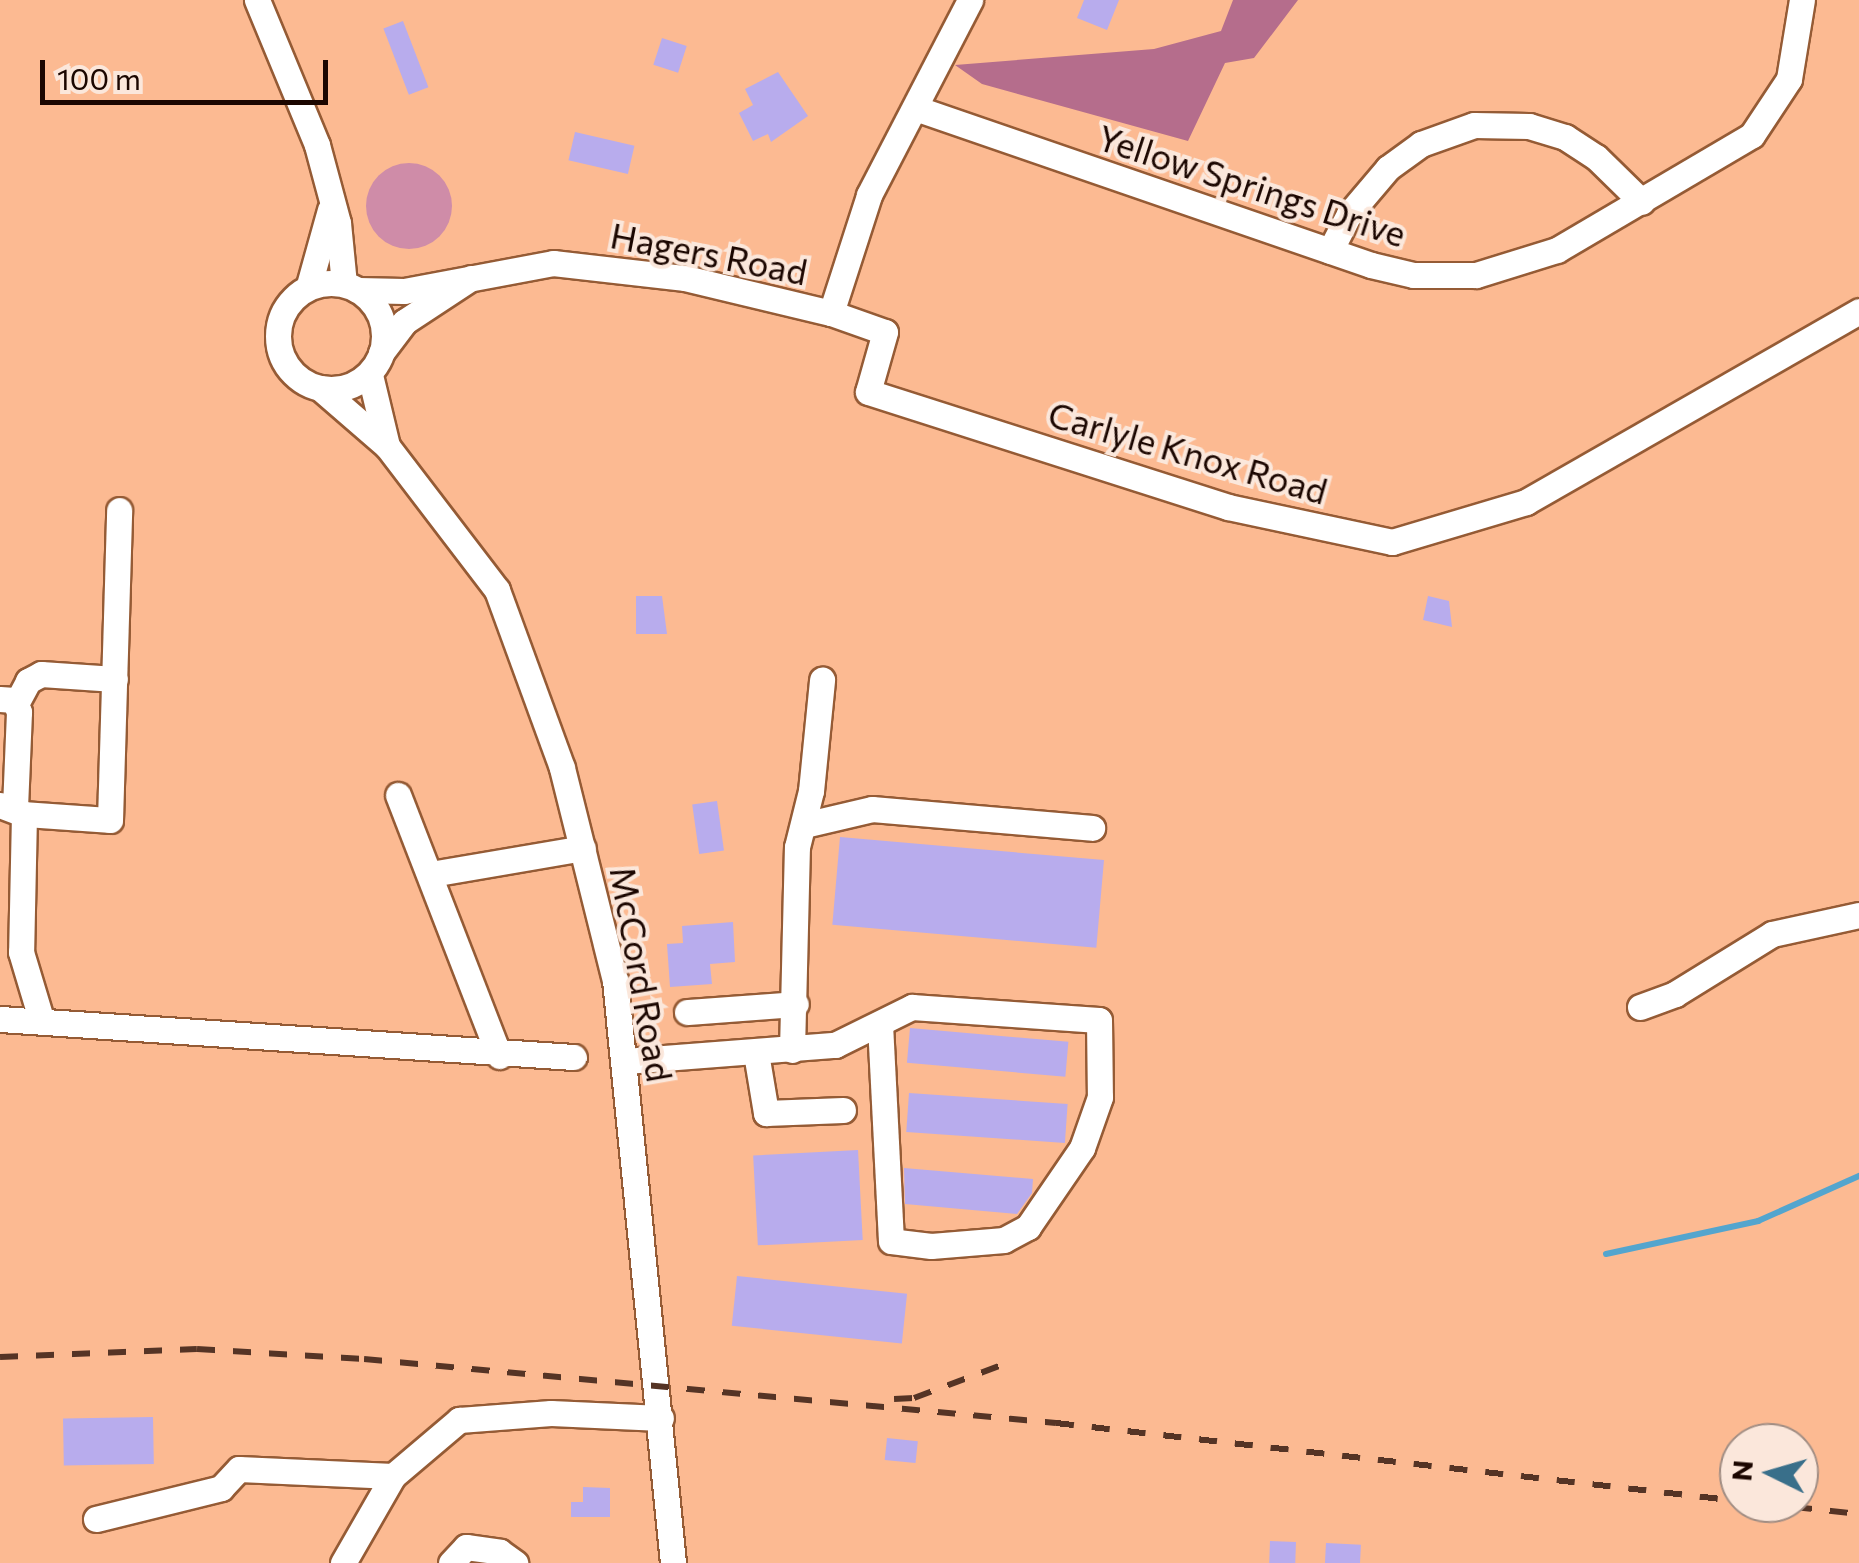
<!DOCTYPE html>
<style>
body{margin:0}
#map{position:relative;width:1859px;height:1563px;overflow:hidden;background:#fcba92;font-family:Commissioner,sans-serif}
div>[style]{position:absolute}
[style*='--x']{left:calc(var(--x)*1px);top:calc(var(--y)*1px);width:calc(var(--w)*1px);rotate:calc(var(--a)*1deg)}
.green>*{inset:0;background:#cf8ca8}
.round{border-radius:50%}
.forest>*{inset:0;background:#b56d8c}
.stream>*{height:6px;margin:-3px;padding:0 3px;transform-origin:3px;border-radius:3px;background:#53a5ce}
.building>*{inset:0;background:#b8aced;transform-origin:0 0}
.roads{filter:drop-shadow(2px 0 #955b35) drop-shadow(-2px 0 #955b35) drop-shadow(0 2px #955b35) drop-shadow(0 -2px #955b35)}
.minor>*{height:25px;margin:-12.5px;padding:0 12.5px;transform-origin:12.5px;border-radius:12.5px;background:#fff}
.minor>.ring{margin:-12.5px;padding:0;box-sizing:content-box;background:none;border:25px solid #fff;border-radius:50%}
.rail>*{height:6px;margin-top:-3px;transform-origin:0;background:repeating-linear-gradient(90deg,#553425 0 18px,transparent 0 36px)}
span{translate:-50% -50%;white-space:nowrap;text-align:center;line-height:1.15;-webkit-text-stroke:8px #fbe7db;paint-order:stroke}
.street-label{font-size:35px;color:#1b0600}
.north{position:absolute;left:1719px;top:1423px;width:100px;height:100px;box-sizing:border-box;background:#fbe7db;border:2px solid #a18d83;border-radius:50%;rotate:275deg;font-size:28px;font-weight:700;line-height:40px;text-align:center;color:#1b0600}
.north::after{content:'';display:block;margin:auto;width:35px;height:45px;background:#396f8a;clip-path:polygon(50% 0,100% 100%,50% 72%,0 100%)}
.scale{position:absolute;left:40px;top:60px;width:288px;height:45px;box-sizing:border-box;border:5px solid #1b0600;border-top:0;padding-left:12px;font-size:30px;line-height:35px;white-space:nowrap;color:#1b0600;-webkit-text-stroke:8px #fbe7db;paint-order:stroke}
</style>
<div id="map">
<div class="green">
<div class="round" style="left:366px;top:163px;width:86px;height:86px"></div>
</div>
<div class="forest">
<div style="clip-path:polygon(1233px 0,1298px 0,1254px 58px,1225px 63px,1188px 141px,982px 84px,955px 65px,1154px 49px,1221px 31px)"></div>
</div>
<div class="stream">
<div style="--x:1606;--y:1254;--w:156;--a:-12.2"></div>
<div style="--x:1758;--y:1221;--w:111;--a:-24"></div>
</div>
<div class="building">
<div style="clip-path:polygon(1084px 0,1119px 0,1107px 30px,1077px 18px)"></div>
<div style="left:403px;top:21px;width:71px;height:21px;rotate:69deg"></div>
<div style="left:662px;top:38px;width:26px;height:28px;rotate:18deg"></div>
<div style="clip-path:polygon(778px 72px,808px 116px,771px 142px,768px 134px,753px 141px,739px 113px,753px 105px,745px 89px)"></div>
<div style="left:575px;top:132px;width:61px;height:29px;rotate:13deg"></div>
<div style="clip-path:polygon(636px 596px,662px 596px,667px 634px,636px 634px)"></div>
<div style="clip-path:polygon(1428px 596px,1449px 601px,1452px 627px,1423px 620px)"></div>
<div style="left:717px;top:801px;width:50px;height:25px;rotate:82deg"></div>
<div style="left:840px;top:837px;width:265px;height:88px;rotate:5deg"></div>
<div style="clip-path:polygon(733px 922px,735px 962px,710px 964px,712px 984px,670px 987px,667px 944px,683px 943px,682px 926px)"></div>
<div style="left:910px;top:1028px;width:159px;height:35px;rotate:5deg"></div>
<div style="left:909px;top:1093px;width:159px;height:39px;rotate:4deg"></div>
<div style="left:858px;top:1150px;width:90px;height:105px;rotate:87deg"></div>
<div style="clip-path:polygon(904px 1168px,1033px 1179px,1032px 1193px,1017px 1214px,905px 1204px)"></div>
<div style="left:737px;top:1276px;width:171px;height:50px;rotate:6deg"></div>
<div style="left:153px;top:1417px;width:47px;height:90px;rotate:89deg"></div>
<div style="left:887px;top:1438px;width:31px;height:22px;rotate:6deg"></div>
<div style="clip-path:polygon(583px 1487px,610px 1488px,610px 1517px,571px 1517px,571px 1502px,583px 1502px)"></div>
<div style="left:1270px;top:1541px;width:26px;height:22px;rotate:2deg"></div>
<div style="left:1326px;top:1543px;width:35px;height:20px;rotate:3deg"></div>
</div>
<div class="roads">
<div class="minor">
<div style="--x:257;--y:0;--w:157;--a:67.5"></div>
<div style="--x:317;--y:145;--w:81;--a:74.9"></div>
<div style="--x:338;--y:223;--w:61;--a:84.4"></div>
<div style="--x:915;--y:108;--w:482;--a:19"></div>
<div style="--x:1371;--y:265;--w:43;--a:13.4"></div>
<div style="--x:1413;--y:275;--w:63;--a:0"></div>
<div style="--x:1476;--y:275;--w:85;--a:-17.2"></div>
<div style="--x:1557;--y:250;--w:226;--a:-30.5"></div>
<div style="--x:1752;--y:135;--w:67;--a:-56.5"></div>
<div style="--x:1789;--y:79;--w:80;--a:-80.7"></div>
<div style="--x:1330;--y:251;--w:42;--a:-62.8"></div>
<div style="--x:1349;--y:214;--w:60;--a:-49.7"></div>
<div style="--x:1388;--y:168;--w:41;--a:-36"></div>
<div style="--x:1421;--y:144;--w:56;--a:-19.7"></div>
<div style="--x:1474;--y:125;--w:55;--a:1"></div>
<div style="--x:1529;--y:126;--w:38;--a:17"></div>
<div style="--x:1565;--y:137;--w:37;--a:33"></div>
<div style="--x:1596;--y:157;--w:64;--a:44.4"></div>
<div class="ring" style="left:278px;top:283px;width:81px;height:81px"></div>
<div style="--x:309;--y:285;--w:78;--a:-74.4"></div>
<div style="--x:358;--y:290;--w:46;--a:1.2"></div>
<div style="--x:404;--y:291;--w:152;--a:-10.6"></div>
<div style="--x:553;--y:263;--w:133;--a:6.5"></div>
<div style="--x:685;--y:278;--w:150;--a:13.5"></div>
<div style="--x:831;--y:313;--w:124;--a:-72.1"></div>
<div style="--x:869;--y:195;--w:220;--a:-62.6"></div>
<div style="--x:831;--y:313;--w:57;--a:19.4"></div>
<div style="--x:885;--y:332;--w:62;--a:105.8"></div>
<div style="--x:868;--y:392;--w:378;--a:17.7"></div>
<div style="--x:1228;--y:507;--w:168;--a:12"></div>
<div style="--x:1392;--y:542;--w:140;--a:-16.6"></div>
<div style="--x:1526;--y:502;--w:384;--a:-29.8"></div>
<div style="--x:381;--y:353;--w:39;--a:-53"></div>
<div style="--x:404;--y:322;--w:80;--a:-33.3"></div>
<div style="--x:370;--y:375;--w:73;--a:76.5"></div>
<div style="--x:320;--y:388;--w:89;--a:40.9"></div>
<div style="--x:387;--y:446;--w:181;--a:52.6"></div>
<div style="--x:497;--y:590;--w:189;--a:69.9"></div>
<div style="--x:562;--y:768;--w:219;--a:76"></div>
<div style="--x:615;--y:980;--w:586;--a:84.32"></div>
<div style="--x:0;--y:699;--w:14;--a:4"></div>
<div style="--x:14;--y:700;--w:13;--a:67"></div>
<div style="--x:19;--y:712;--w:94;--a:92.4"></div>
<div style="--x:16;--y:704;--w:26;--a:-62"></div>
<div style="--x:28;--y:681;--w:15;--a:-28"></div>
<div style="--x:41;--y:674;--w:74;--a:3.9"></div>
<div style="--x:398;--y:795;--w:280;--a:68.8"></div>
<div style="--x:0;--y:805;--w:26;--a:21"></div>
<div style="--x:24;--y:814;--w:138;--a:91.2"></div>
<div style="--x:21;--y:952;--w:73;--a:73.3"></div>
<div style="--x:24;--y:814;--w:86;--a:4"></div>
<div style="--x:110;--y:820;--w:310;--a:-88.3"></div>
<div style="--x:804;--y:825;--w:70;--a:-13.2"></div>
<div style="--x:872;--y:809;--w:221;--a:4.9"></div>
<div style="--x:431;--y:874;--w:154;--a:-9.7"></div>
<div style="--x:1640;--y:1007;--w:37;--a:-20"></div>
<div style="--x:1675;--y:994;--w:114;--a:-31.7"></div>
<div style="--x:1772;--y:934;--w:89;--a:-12.3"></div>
<div style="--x:687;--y:1012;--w:109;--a:-4.2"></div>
<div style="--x:0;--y:1019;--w:575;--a:3.79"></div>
<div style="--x:792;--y:1050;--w:203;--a:-88.6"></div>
<div style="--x:797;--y:847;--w:58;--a:-76"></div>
<div style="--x:811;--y:791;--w:112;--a:-84.3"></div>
<div style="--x:756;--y:1053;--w:61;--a:80.5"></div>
<div style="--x:766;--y:1113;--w:77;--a:-2.2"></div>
<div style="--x:625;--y:1061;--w:211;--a:-4.4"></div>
<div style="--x:835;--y:1045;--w:86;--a:-26.3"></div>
<div style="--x:912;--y:1007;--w:187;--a:4"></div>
<div style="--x:1099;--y:1020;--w:77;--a:89.3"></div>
<div style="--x:1100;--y:1097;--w:54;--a:109.4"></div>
<div style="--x:1082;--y:1148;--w:96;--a:124.4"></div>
<div style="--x:1028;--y:1227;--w:27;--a:152"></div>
<div style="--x:1004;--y:1240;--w:73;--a:175.3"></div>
<div style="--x:931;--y:1246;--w:40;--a:-172.9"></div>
<div style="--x:891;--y:1241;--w:217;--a:-92.9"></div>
<div style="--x:96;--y:1519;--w:129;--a:-13.9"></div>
<div style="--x:221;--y:1488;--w:26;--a:-47"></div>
<div style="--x:239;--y:1469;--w:154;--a:2.6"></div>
<div style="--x:343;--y:1563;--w:100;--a:-60.1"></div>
<div style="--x:393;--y:1476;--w:87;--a:-40.3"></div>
<div style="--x:459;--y:1420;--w:92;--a:-4.4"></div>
<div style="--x:551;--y:1413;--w:110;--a:2.6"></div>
<div style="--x:451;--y:1563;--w:22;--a:-47"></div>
<div style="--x:466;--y:1547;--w:34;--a:8"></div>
<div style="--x:500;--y:1552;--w:19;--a:36"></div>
</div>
</div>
<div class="rail">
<div style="--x:0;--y:1357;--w:197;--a:-2.3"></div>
<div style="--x:197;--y:1349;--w:167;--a:3.4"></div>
<div style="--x:364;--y:1359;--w:695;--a:5.28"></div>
<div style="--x:1056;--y:1423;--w:687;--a:6.52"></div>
<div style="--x:894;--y:1399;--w:20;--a:-3"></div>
<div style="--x:914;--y:1398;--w:94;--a:-20.6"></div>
<div style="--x:1758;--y:1503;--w:102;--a:6.2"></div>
</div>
<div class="street-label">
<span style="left:1252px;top:185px;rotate:18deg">Yellow Springs Drive</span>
<span style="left:709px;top:253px;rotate:11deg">Hagers Road</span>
<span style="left:1188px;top:452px;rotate:16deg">Carlyle Knox Road</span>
<span style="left:642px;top:974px;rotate:80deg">McCord Road</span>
</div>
<div class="north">N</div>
<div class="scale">100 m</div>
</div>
